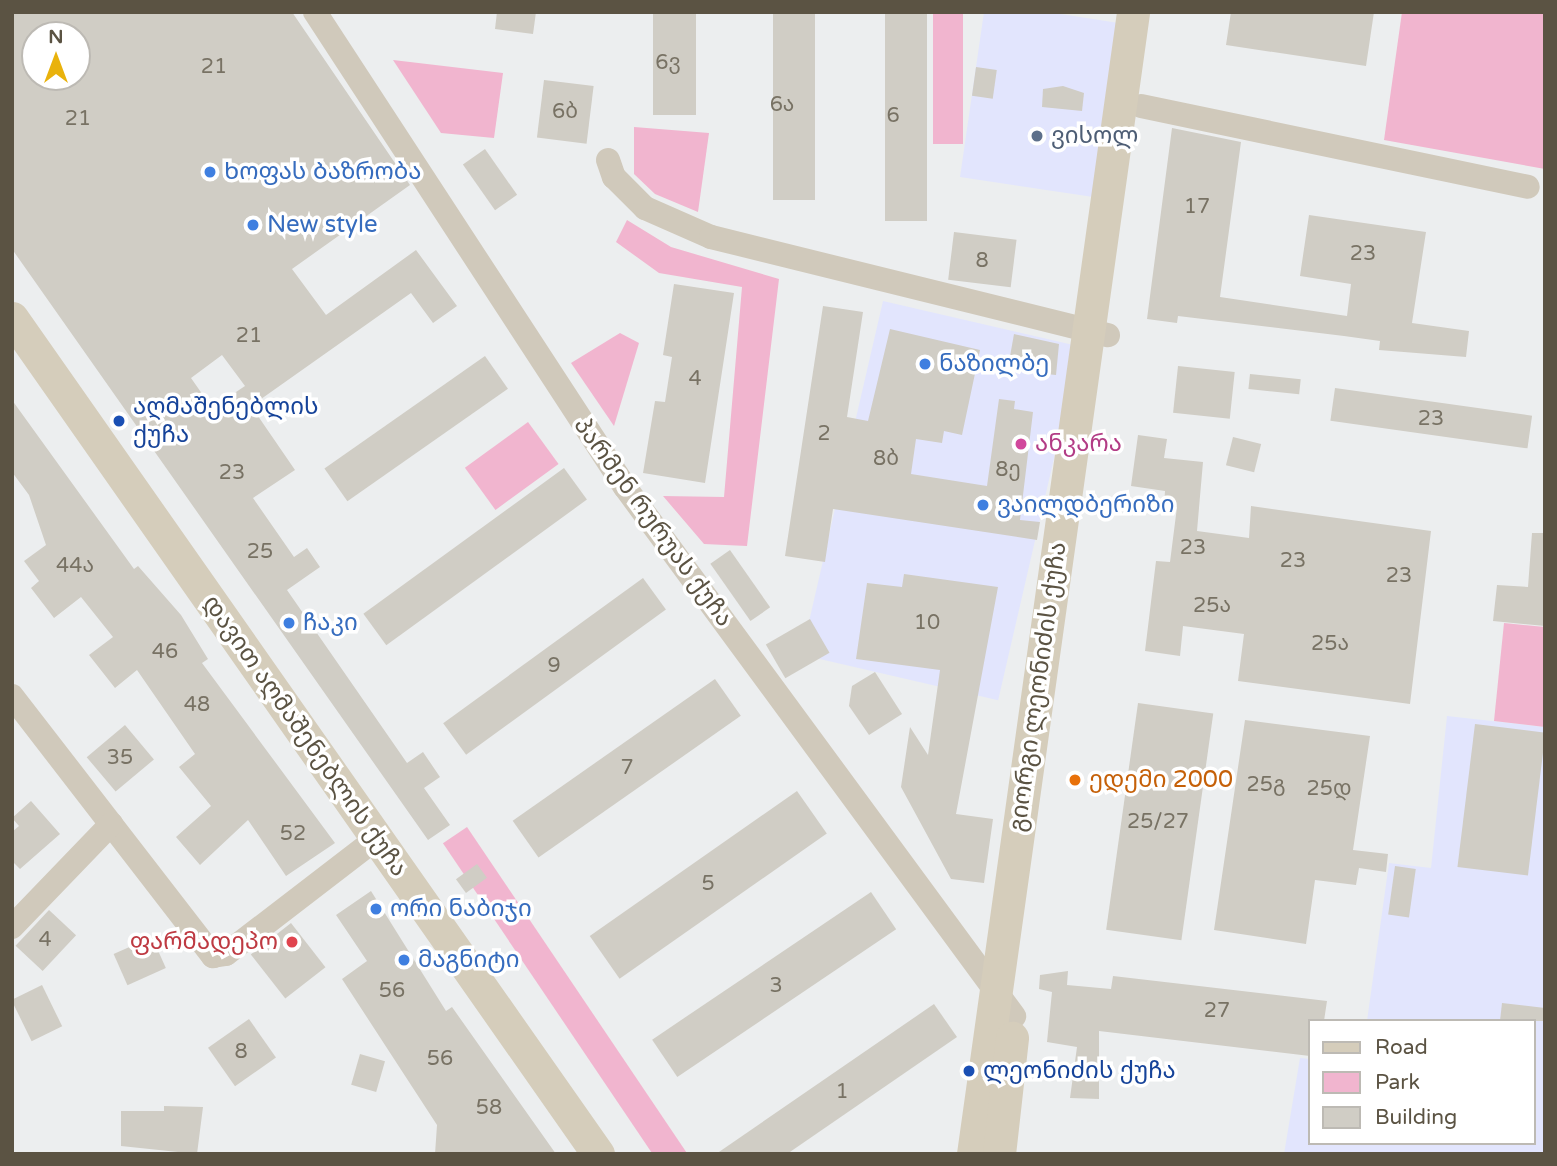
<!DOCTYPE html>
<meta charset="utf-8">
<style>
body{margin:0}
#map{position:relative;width:1557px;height:1166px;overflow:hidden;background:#eceeef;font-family:"Varela Round","Noto Sans Georgian",sans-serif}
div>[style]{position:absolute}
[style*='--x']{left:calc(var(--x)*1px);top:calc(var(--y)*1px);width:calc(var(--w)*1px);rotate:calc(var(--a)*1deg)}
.commercial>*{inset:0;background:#e2e5fd;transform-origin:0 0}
.green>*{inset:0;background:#f1b5cf;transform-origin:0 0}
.building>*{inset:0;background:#d0cdc5;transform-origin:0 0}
.street>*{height:24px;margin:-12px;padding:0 12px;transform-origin:12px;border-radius:12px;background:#d0c9bb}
.secondary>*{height:33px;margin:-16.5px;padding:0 16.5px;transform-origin:16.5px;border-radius:16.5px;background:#d5cdbb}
.dots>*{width:19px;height:19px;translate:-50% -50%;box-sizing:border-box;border:4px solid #fff;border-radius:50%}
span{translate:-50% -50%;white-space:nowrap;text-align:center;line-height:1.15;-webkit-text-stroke:7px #fff;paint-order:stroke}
.number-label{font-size:21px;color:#787264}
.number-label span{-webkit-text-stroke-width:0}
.service-label{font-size:24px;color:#4e5e75}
.left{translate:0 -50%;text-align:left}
.shop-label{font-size:24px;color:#366cbe}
.transit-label{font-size:24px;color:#164399}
.hotel-label{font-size:24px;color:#b23c85}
.street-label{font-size:24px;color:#5b5343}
.food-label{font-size:24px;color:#c56008}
.health-label{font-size:24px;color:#be3a42}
.right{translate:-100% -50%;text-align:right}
.frame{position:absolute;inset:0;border:14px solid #5b5343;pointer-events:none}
.legend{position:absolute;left:1308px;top:1019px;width:228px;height:126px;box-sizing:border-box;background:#fff;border:2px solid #bdbab4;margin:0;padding:9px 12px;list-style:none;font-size:21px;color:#5b5343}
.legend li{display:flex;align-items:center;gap:14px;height:35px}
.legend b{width:35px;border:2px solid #bdbab4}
.north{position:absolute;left:21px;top:21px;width:70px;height:70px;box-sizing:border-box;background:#fff;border:2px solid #bdbab4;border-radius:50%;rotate:0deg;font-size:19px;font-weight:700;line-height:28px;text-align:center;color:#5b5343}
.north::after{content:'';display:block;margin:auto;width:24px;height:32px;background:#e9b20c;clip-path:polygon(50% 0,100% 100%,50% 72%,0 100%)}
</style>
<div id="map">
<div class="commercial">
<div style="clip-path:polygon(984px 12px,1048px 12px,1125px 24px,1100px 198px,960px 177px)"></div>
<div style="left:883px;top:301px;width:202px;height:363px;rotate:13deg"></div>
<div style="clip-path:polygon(1447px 716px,1545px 727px,1545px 1154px,1284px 1154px,1300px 1058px,1310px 1059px,1310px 1143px,1534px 1143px,1534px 1021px,1367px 1021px,1389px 863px,1431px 868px)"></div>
</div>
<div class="green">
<div style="left:933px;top:12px;width:30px;height:132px"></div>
<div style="clip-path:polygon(1402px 12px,1545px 12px,1545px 169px,1384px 140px)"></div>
<div style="clip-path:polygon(393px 60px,503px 73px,494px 138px,441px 133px)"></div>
<div style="clip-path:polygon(634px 127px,709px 133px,698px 212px,655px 194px,634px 174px)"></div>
<div style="clip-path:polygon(627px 220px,671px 247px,779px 279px,747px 546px,704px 544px,663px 496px,724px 497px,742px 287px,659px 273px,616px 242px)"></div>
<div style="clip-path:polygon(620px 333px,639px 343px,614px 426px,571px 363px)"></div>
<div style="left:528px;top:422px;width:52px;height:78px;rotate:54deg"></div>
<div style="clip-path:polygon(1504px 623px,1545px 627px,1545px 727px,1494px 721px)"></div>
<div style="left:467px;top:827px;width:395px;height:29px;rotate:56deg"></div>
</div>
<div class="building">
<div style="clip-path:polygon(evenodd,12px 12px,292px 12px,410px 185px,292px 269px,326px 315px,416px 250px,457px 306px,433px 323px,411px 293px,251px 406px,295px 470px,253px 498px,294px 557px,307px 548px,320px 567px,287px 590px,407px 763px,423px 752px,440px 777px,424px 788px,450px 825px,428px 840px,12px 249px,12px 12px,35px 35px,77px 35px,77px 77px,35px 77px,35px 35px,12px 12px,222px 355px,245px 386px,212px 408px,191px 378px,222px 355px)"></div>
<div style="clip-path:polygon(497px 12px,536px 12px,533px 34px,495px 29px)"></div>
<div style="left:653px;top:12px;width:43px;height:103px"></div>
<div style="left:773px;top:12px;width:42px;height:188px"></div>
<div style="left:885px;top:12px;width:42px;height:209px"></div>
<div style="clip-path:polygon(1231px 12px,1374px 12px,1366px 66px,1226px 45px)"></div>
<div style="left:976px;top:67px;width:21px;height:29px;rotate:8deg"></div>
<div style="left:544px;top:80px;width:50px;height:58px;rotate:7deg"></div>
<div style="clip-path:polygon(1063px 86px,1084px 93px,1082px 111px,1042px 107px,1043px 89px)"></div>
<div style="clip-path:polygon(1172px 128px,1241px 142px,1220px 297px,1347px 316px,1351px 284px,1300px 276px,1309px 215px,1426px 232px,1412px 323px,1469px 331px,1466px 357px,1379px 350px,1380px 341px,1344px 336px,1178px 316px,1177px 323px,1147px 319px)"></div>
<div style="left:485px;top:149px;width:56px;height:27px;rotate:55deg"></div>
<div style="left:954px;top:232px;width:63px;height:48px;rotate:7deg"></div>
<div style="clip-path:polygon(674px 284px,734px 293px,705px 483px,643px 473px,655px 401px,665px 402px,672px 357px,663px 355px)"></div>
<div style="clip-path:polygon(823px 306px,863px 312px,847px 417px,868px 421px,890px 329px,980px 350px,962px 435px,944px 431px,942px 443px,916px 439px,911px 474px,987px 486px,999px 399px,1015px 401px,1014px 409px,1033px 412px,1020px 520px,1040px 522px,1037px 540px,833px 509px,825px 562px,785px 556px)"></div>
<div style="clip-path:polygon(1014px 334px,1059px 344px,1056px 375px,1015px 371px,1009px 362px)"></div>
<div style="left:485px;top:356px;width:40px;height:196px;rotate:55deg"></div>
<div style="left:1178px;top:366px;width:57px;height:47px;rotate:6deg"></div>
<div style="left:1250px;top:374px;width:51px;height:15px;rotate:6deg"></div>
<div style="left:1335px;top:388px;width:199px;height:33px;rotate:8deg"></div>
<div style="clip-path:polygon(12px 400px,134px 569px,138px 566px,181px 615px,208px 659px,202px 663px,335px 843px,286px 876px,248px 820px,200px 865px,176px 837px,211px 806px,179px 767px,195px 754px,137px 670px,115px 688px,89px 655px,113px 637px,81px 597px,54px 618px,31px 588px,39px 581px,24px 561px,46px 545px,29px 495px,12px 472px)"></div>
<div style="clip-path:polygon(1138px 435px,1167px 439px,1164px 458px,1203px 462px,1197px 531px,1249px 538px,1251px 506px,1431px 531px,1410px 704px,1238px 681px,1244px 634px,1183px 626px,1180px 656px,1145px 651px,1156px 561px,1170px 562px,1177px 507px,1164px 506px,1165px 491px,1131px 486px)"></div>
<div style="left:1233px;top:437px;width:29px;height:29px;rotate:14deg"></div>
<div style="left:564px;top:468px;width:39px;height:248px;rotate:54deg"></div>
<div style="clip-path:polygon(1532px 533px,1545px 533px,1545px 626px,1493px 621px,1497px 585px,1528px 587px)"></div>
<div style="left:730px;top:550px;width:70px;height:24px;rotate:55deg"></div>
<div style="clip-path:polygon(904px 574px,998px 587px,956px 814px,993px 819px,984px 883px,951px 879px,901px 787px,910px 727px,928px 755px,940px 670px,856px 659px,867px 583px,902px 587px)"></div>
<div style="left:643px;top:578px;width:39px;height:247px;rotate:54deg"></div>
<div style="left:810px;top:619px;width:39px;height:51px;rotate:60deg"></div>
<div style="clip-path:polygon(875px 672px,902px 714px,869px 735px,849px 706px,852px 686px)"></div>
<div style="left:715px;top:679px;width:45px;height:247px;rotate:55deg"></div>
<div style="left:1138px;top:703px;width:76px;height:229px;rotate:8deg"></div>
<div style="clip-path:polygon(1245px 720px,1370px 736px,1353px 850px,1388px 854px,1386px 872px,1359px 868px,1356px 885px,1315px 880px,1306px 944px,1214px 930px)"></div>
<div style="left:1475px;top:724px;width:71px;height:144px;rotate:7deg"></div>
<div style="left:125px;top:725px;width:45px;height:50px;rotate:50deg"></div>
<div style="left:797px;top:791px;width:52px;height:253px;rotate:55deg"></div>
<div style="clip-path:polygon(31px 801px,60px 834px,20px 869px,12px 861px,12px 832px,19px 826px,12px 818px)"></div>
<div style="left:477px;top:864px;width:17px;height:26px;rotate:54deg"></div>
<div style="left:1395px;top:866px;width:21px;height:49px;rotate:8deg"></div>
<div style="clip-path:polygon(371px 891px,446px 1011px,452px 1007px,556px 1154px,435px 1154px,437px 1125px,342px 979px,367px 961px,336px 915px)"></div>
<div style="left:871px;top:892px;width:45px;height:264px;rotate:56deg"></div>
<div style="left:49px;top:910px;width:37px;height:49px;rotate:43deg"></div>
<div style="left:291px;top:923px;width:56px;height:51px;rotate:52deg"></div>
<div style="left:152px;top:937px;width:34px;height:42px;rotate:66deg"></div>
<div style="clip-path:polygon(1068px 971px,1067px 985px,1111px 989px,1113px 976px,1327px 1001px,1324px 1021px,1310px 1021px,1310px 1056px,1099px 1031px,1099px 1099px,1070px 1098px,1077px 1047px,1047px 1042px,1052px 992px,1039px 989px,1040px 975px)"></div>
<div style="left:42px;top:985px;width:46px;height:34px;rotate:64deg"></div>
<div style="clip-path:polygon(1502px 1003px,1545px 1008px,1545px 1021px,1500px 1021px)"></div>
<div style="clip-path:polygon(934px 1004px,957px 1037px,787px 1154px,716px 1154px)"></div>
<div style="left:249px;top:1019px;width:47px;height:50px;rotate:55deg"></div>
<div style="left:360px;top:1054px;width:26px;height:32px;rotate:16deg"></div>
<div style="clip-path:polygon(164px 1106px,203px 1107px,197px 1154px,121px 1146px,121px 1111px,164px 1111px)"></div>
</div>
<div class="street">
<div style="--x:315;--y:12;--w:567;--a:56.87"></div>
<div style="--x:625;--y:487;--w:657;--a:53.67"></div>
<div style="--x:1141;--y:106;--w:395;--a:11.8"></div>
<div style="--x:608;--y:160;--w:18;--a:71"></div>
<div style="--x:614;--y:177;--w:44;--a:45"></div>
<div style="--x:645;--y:208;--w:72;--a:23.7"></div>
<div style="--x:711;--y:237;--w:409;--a:13.9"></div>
<div style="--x:12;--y:696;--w:329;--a:52.3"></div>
<div style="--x:213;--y:956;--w:13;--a:-9"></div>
<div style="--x:226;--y:954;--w:190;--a:-37.5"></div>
<div style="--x:12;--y:927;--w:143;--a:-46.1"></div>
</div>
<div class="secondary">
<div style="--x:12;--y:318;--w:1021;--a:54.97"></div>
<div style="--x:973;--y:1154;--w:1153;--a:-82.02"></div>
<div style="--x:999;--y:1154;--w:117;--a:-83.6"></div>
</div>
<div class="dots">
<div style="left:1037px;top:136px;background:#5c6f8a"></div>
<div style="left:210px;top:172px;background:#3f7fe0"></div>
<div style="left:253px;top:225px;background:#3f7fe0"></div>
<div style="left:925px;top:364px;background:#3f7fe0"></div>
<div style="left:119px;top:421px;background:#1a4fb4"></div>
<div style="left:1021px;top:444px;background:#d1479c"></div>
<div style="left:983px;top:505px;background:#3f7fe0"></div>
<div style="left:289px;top:623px;background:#3f7fe0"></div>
<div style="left:1075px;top:780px;background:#e8710a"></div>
<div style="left:376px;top:909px;background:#3f7fe0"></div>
<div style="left:292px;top:942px;background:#e0444e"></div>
<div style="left:404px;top:960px;background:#3f7fe0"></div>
<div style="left:969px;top:1071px;background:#1a4fb4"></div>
</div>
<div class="number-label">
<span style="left:668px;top:63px">6ვ</span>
<span style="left:214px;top:67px">21</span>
<span style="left:782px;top:105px">6ა</span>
<span style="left:565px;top:112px">6ბ</span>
<span style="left:893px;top:116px">6</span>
<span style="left:78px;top:119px">21</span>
<span style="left:1197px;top:207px">17</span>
<span style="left:1363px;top:254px">23</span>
<span style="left:982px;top:261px">8</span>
<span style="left:249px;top:336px">21</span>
<span style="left:695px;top:379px">4</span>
<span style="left:1431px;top:419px">23</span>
<span style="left:824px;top:434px">2</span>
<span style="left:886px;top:459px">8ბ</span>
<span style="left:1008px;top:470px">8ე</span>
<span style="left:232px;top:473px">23</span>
<span style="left:1193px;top:548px">23</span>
<span style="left:260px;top:552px">25</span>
<span style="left:1293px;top:561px">23</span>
<span style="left:75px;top:566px">44ა</span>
<span style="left:1399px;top:576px">23</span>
<span style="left:1212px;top:606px">25ა</span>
<span style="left:927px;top:623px">10</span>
<span style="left:1330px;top:644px">25ა</span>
<span style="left:165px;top:652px">46</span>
<span style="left:554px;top:666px">9</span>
<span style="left:197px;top:705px">48</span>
<span style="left:120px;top:758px">35</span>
<span style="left:627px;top:768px">7</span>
<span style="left:1266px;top:785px">25გ</span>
<span style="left:1329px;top:789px">25დ</span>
<span style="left:1158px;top:822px">25/27</span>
<span style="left:293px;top:834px">52</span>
<span style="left:708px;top:884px">5</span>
<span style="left:45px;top:940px">4</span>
<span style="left:776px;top:986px">3</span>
<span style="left:392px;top:991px">56</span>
<span style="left:1217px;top:1011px">27</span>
<span style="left:241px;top:1052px">8</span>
<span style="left:440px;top:1059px">56</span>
<span style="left:842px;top:1092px">1</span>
<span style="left:489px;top:1108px">58</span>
</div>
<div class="service-label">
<span class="left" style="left:1051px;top:136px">ვისოლ</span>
</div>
<div class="shop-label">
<span class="left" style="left:224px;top:172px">Ხოფას Ბაზრობა</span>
<span class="left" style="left:267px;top:225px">New style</span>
<span class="left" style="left:939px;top:364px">ნაზილბე</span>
<span class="left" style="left:997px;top:505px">ვაილდბერიზი</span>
<span class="left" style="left:303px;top:623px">ჩაკი</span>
<span class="left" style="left:390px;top:909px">ორი ნაბიჯი</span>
<span class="left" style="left:418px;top:960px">მაგნიტი</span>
</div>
<div class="transit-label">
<span class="left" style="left:133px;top:421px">აღმაშენებლის<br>ქუჩა</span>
<span class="left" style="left:983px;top:1071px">ლეონიძის ქუჩა</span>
</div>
<div class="hotel-label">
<span class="left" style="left:1035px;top:444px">ანკარა</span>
</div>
<div class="street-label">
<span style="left:653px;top:522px;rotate:54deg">პარმენ რურუას ქუჩა</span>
<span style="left:1038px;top:687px;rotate:-82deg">გიორგი ლეონიძის ქუჩა</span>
<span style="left:305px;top:736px;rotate:55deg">დავით აღმაშენებლის ქუჩა</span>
</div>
<div class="food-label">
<span class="left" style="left:1089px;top:780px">ედემი 2000</span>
</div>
<div class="health-label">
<span class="right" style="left:278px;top:942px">ფარმადეპო</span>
</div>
<div class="frame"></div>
<ul class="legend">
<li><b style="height:9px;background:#d5cdbb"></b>Road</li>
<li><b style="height:19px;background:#f1b5cf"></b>Park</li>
<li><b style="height:19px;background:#d0cdc5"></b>Building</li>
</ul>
<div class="north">N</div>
</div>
